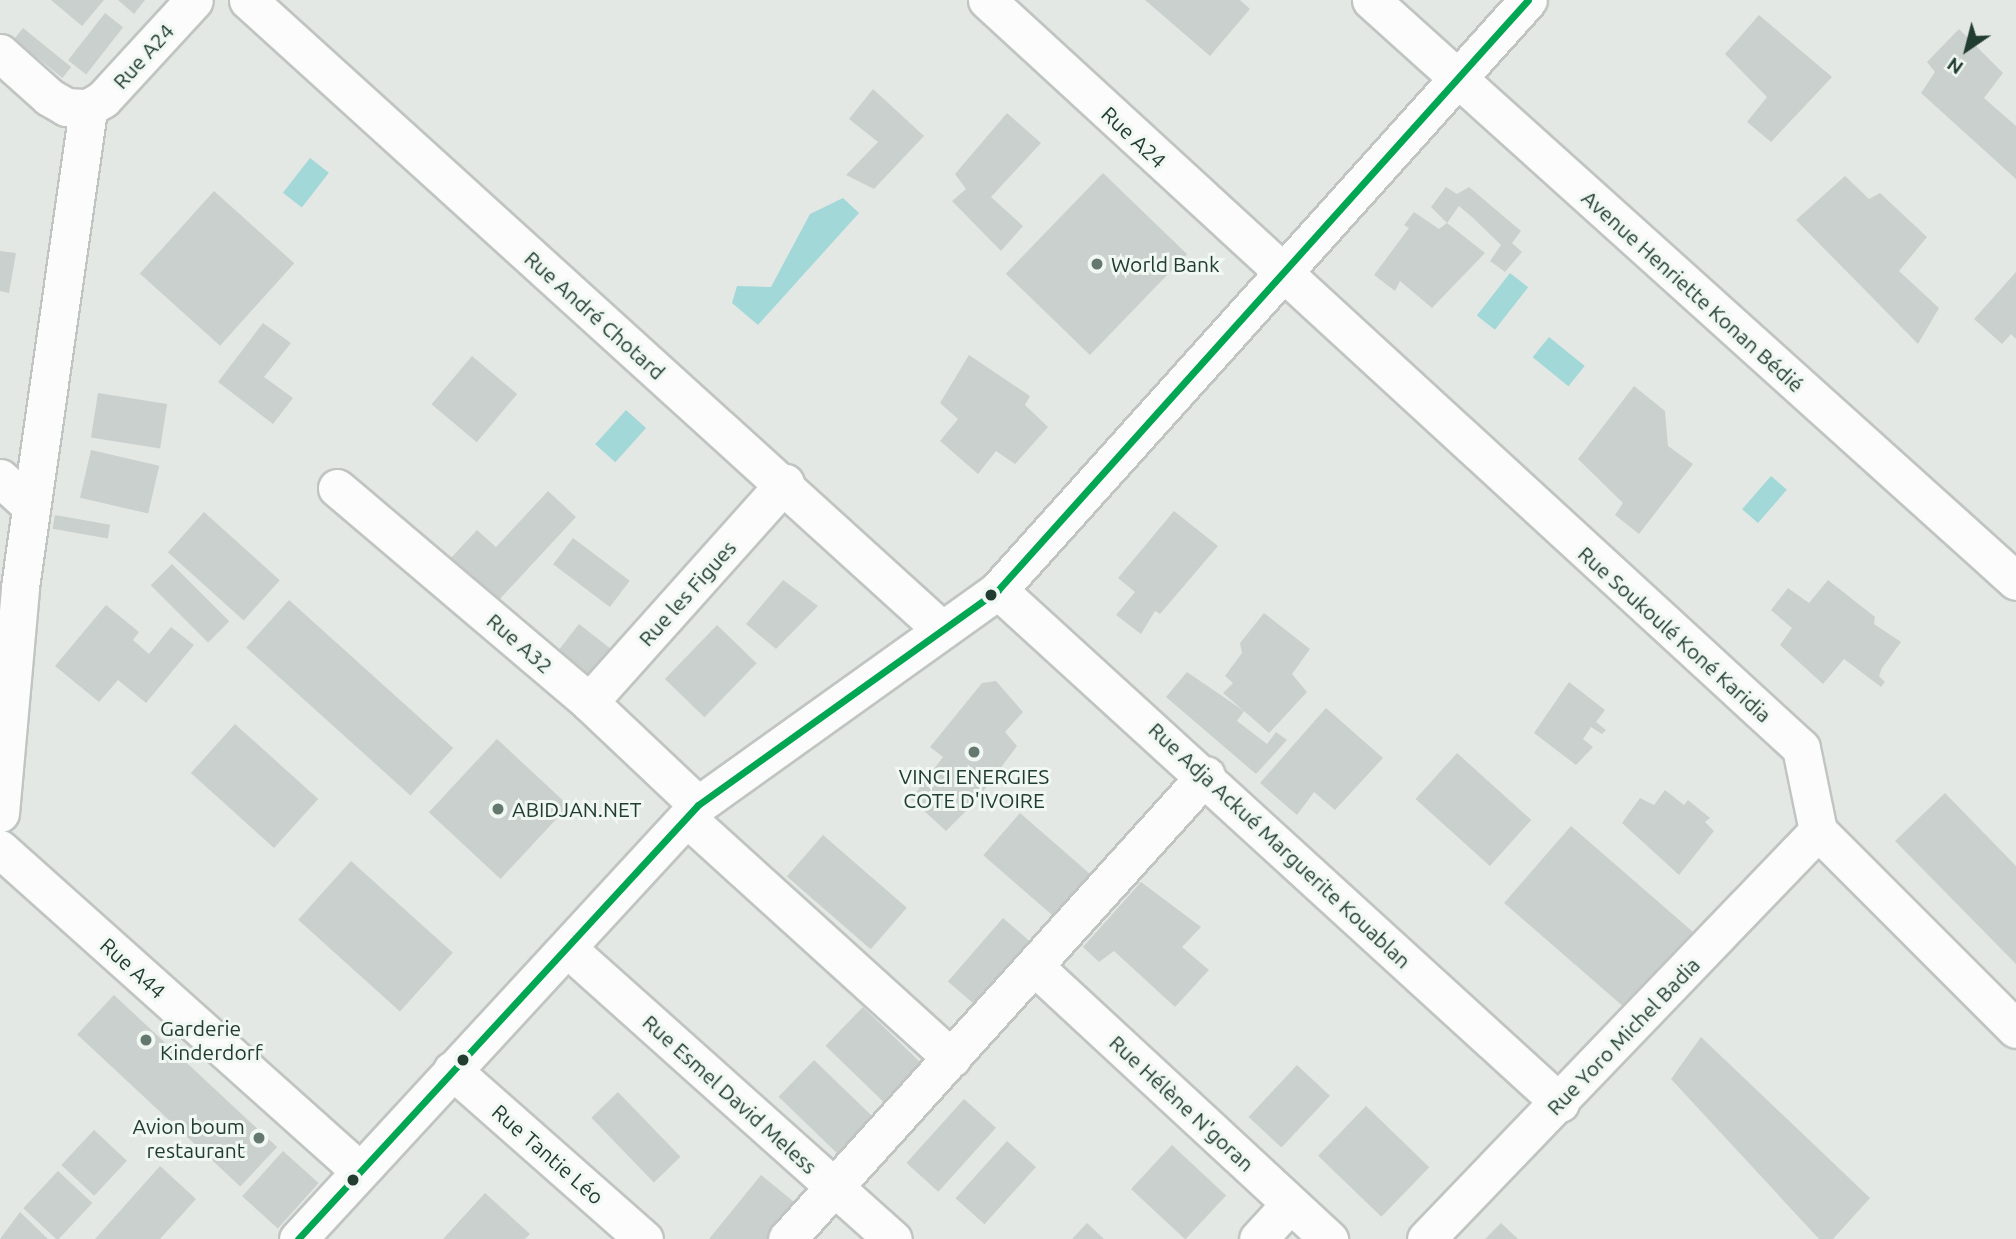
<!DOCTYPE html>
<meta charset="utf-8">
<style>
body{margin:0}
#map{position:relative;width:2016px;height:1239px;overflow:hidden;background:#e3e8e5;font-family:Ubuntu,sans-serif}
div>[style]{position:absolute}
[style*='--x']{left:calc(var(--x)*1px);top:calc(var(--y)*1px);width:calc(var(--w)*1px);rotate:calc(var(--a)*1deg)}
.water>*{inset:0;background:#a3d8d8;transform-origin:0 0}
.building>*{inset:0;background:#cad0cd;transform-origin:0 0}
.roads{filter:drop-shadow(2px 0 #c0c5c2) drop-shadow(-2px 0 #c0c5c2) drop-shadow(0 2px #c0c5c2) drop-shadow(0 -2px #c0c5c2)}
.minor>*{height:37px;margin:-18.5px;padding:0 18.5px;transform-origin:18.5px;border-radius:18.5px;background:#fbfcfb}
.bus-1>*{height:7px;margin:-3.5px;padding:0 3.5px;transform-origin:3.5px;border-radius:3.5px;background:#00a651}
.dots>*{width:19px;height:19px;translate:-50% -50%;box-sizing:border-box;border:4px solid #f1f8f3;border-radius:50%}
span{translate:-50% -50%;white-space:nowrap;text-align:center;line-height:1.15;-webkit-text-stroke:6px #f1f8f3;paint-order:stroke}
.street-label{font-size:21px;color:#213c31}
.poi-label{font-size:21px;color:#213c31}
.left{translate:0 -50%;text-align:left}
.right{translate:-100% -50%;text-align:right}
.north{position:absolute;left:1932px;top:14px;width:70px;height:70px;-webkit-text-stroke:5px #f1f8f3;paint-order:stroke;rotate:215deg;font-size:19px;font-weight:700;line-height:28px;text-align:center;color:#213c31}
.north::after{content:'';display:block;margin:auto;width:24px;height:32px;background:#213c31;clip-path:polygon(50% 0,100% 100%,50% 72%,0 100%)}
</style>
<div id="map">
<div class="water">
<div style="left:310px;top:158px;width:24px;height:44px;rotate:38deg"></div>
<div style="clip-path:polygon(843px 198px,859px 213px,758px 325px,732px 303px,737px 286px,771px 287px,810px 214px)"></div>
<div style="left:1510px;top:273px;width:23px;height:54px;rotate:38deg"></div>
<div style="left:1549px;top:337px;width:46px;height:26px;rotate:39deg"></div>
<div style="left:626px;top:410px;width:27px;height:46px;rotate:42deg"></div>
<div style="left:1771px;top:476px;width:21px;height:44px;rotate:41deg"></div>
</div>
<div class="building">
<div style="clip-path:polygon(51px 0,104px 0,82px 26px)"></div>
<div style="clip-path:polygon(118px 0,145px 0,134px 14px)"></div>
<div style="clip-path:polygon(1145px 0,1240px 0,1250px 9px,1210px 56px)"></div>
<div style="left:105px;top:13px;width:23px;height:60px;rotate:38deg"></div>
<div style="clip-path:polygon(1759px 15px,1832px 77px,1771px 142px,1747px 122px,1767px 97px,1725px 54px)"></div>
<div style="left:23px;top:28px;width:62px;height:14px;rotate:39deg"></div>
<div style="clip-path:polygon(1959px 29px,2003px 73px,1984px 98px,2016px 126px,2016px 179px,1921px 93px,1935px 72px,1927px 62px)"></div>
<div style="clip-path:polygon(873px 89px,924px 136px,874px 189px,846px 175px,878px 142px,849px 119px)"></div>
<div style="clip-path:polygon(1007px 113px,1041px 143px,991px 197px,1023px 226px,1001px 251px,952px 201px,966px 189px,955px 174px)"></div>
<div style="left:1103px;top:173px;width:117px;height:140px;rotate:44deg"></div>
<div style="clip-path:polygon(1845px 176px,1869px 199px,1880px 193px,1927px 237px,1899px 271px,1939px 308px,1918px 344px,1796px 220px)"></div>
<div style="clip-path:polygon(1446px 187px,1457px 194px,1469px 187px,1521px 231px,1512px 243px,1522px 252px,1505px 272px,1490px 261px,1501px 245px,1472px 217px,1459px 206px,1447px 223px,1431px 207px)"></div>
<div style="left:214px;top:191px;width:108px;height:111px;rotate:42deg"></div>
<div style="clip-path:polygon(1414px 212px,1439px 229px,1447px 223px,1485px 253px,1432px 308px,1400px 281px,1395px 291px,1374px 275px,1409px 228px,1404px 225px)"></div>
<div style="clip-path:polygon(0 251px,16px 253px,9px 293px,0 291px)"></div>
<div style="clip-path:polygon(2016px 272px,2016px 339px,2011px 334px,2002px 344px,1974px 319px)"></div>
<div style="clip-path:polygon(263px 323px,291px 343px,264px 377px,293px 398px,273px 424px,218px 382px)"></div>
<div style="clip-path:polygon(969px 355px,1030px 396px,1025px 405px,1048px 427px,1015px 464px,996px 451px,978px 474px,940px 441px,958px 419px,940px 403px)"></div>
<div style="left:472px;top:356px;width:59px;height:63px;rotate:40deg"></div>
<div style="clip-path:polygon(1634px 386px,1665px 411px,1668px 446px,1693px 464px,1639px 534px,1615px 515px,1623px 503px,1578px 459px)"></div>
<div style="left:98px;top:393px;width:70px;height:45px;rotate:9deg"></div>
<div style="left:91px;top:450px;width:70px;height:49px;rotate:13deg"></div>
<div style="clip-path:polygon(548px 491px,576px 517px,497px 602px,450px 559px,477px 530px,496px 547px)"></div>
<div style="clip-path:polygon(1174px 511px,1218px 546px,1160px 614px,1155px 611px,1141px 634px,1116px 615px,1135px 592px,1118px 578px)"></div>
<div style="left:204px;top:512px;width:102px;height:54px;rotate:42deg"></div>
<div style="left:55px;top:515px;width:56px;height:14px;rotate:10deg"></div>
<div style="left:573px;top:538px;width:71px;height:33px;rotate:37deg"></div>
<div style="left:172px;top:564px;width:81px;height:30px;rotate:45deg"></div>
<div style="clip-path:polygon(783px 580px,818px 606px,776px 649px,746px 624px)"></div>
<div style="clip-path:polygon(1828px 580px,1875px 617px,1874px 624px,1901px 642px,1882px 668px,1879px 676px,1885px 682px,1881px 687px,1844px 659px,1823px 684px,1780px 645px,1792px 628px,1771px 610px,1788px 588px,1809px 603px)"></div>
<div style="left:289px;top:600px;width:221px;height:64px;rotate:42deg"></div>
<div style="clip-path:polygon(106px 605px,139px 632px,133px 640px,149px 654px,171px 627px,194px 645px,146px 703px,118px 680px,99px 702px,55px 666px)"></div>
<div style="clip-path:polygon(1264px 613px,1310px 649px,1292px 674px,1307px 692px,1269px 733px,1244px 711px,1237px 721px,1267px 744px,1276px 732px,1287px 740px,1256px 774px,1166px 697px,1187px 672px,1244px 711px,1223px 693px,1233px 683px,1225px 676px,1242px 653px,1240px 643px)"></div>
<div style="left:579px;top:624px;width:49px;height:43px;rotate:38deg"></div>
<div style="left:717px;top:625px;width:55px;height:75px;rotate:44deg"></div>
<div style="clip-path:polygon(996px 681px,1023px 712px,1005px 732px,1017px 746px,976px 801px,946px 831px,911px 799px,943px 757px,930px 747px,982px 683px)"></div>
<div style="clip-path:polygon(1569px 682px,1605px 710px,1596px 722px,1606px 730px,1602px 734px,1591px 727px,1583px 739px,1593px 747px,1576px 765px,1534px 733px)"></div>
<div style="clip-path:polygon(1326px 708px,1383px 758px,1335px 810px,1314px 792px,1297px 815px,1260px 783px)"></div>
<div style="left:235px;top:724px;width:112px;height:66px;rotate:42deg"></div>
<div style="left:497px;top:739px;width:98px;height:100px;rotate:43deg"></div>
<div style="left:1457px;top:753px;width:100px;height:62px;rotate:42deg"></div>
<div style="clip-path:polygon(1665px 790px,1684px 805px,1688px 800px,1710px 818px,1705px 822px,1714px 831px,1679px 875px,1622px 823px,1640px 798px,1654px 805px)"></div>
<div style="clip-path:polygon(1945px 793px,2016px 866px,2016px 964px,1895px 841px)"></div>
<div style="left:1020px;top:813px;width:101px;height:56px;rotate:41deg"></div>
<div style="left:1571px;top:826px;width:169px;height:102px;rotate:41deg"></div>
<div style="left:823px;top:835px;width:111px;height:55px;rotate:41deg"></div>
<div style="left:351px;top:861px;width:137px;height:79px;rotate:42deg"></div>
<div style="clip-path:polygon(1141px 882px,1201px 927px,1182px 947px,1209px 970px,1175px 1007px,1114px 951px,1099px 962px,1083px 947px)"></div>
<div style="left:1003px;top:918px;width:43px;height:84px;rotate:41deg"></div>
<div style="left:114px;top:995px;width:223px;height:54px;rotate:43deg"></div>
<div style="left:863px;top:1007px;width:80px;height:54px;rotate:44deg"></div>
<div style="clip-path:polygon(1701px 1037px,1870px 1198px,1833px 1239px,1819px 1239px,1671px 1079px)"></div>
<div style="left:814px;top:1060px;width:81px;height:51px;rotate:44deg"></div>
<div style="left:1297px;top:1065px;width:45px;height:71px;rotate:43deg"></div>
<div style="left:618px;top:1092px;width:90px;height:37px;rotate:46deg"></div>
<div style="left:964px;top:1099px;width:43px;height:86px;rotate:42deg"></div>
<div style="left:1366px;top:1106px;width:88px;height:69px;rotate:44deg"></div>
<div style="left:94px;top:1130px;width:45px;height:48px;rotate:43deg"></div>
<div style="left:1007px;top:1141px;width:39px;height:77px;rotate:42deg"></div>
<div style="left:1172px;top:1145px;width:74px;height:60px;rotate:43deg"></div>
<div style="left:283px;top:1151px;width:48px;height:61px;rotate:42deg"></div>
<div style="clip-path:polygon(160px 1166px,196px 1199px,160px 1239px,95px 1239px)"></div>
<div style="left:58px;top:1171px;width:47px;height:51px;rotate:43deg"></div>
<div style="clip-path:polygon(761px 1175px,799px 1206px,772px 1239px,709px 1239px)"></div>
<div style="clip-path:polygon(485px 1193px,530px 1234px,525px 1239px,443px 1239px)"></div>
<div style="clip-path:polygon(20px 1212px,48px 1239px,0 1239px)"></div>
<div style="clip-path:polygon(1087px 1223px,1104px 1239px,1072px 1239px)"></div>
<div style="clip-path:polygon(1501px 1223px,1518px 1239px,1485px 1239px)"></div>
</div>
<div class="roads">
<div class="minor">
<div style="--x:248;--y:0;--w:936;--a:42.23"></div>
<div style="--x:987;--y:0;--w:1105;--a:42.58"></div>
<div style="--x:1801;--y:748;--w:85;--a:78.4"></div>
<div style="--x:1818;--y:831;--w:280;--a:45"></div>
<div style="--x:1371;--y:0;--w:868;--a:42.01"></div>
<div style="--x:0;--y:53;--w:66;--a:41.9"></div>
<div style="--x:49;--y:97;--w:20;--a:30"></div>
<div style="--x:66;--y:107;--w:22;--a:3"></div>
<div style="--x:88;--y:108;--w:17;--a:-31"></div>
<div style="--x:103;--y:99;--w:134;--a:-47.4"></div>
<div style="--x:0;--y:478;--w:42;--a:42.1"></div>
<div style="--x:337;--y:488;--w:331;--a:40.3"></div>
<div style="--x:589;--y:702;--w:150;--a:43.4"></div>
<div style="--x:998;--y:590;--w:761;--a:42.39"></div>
<div style="--x:589;--y:702;--w:294;--a:-48.2"></div>
<div style="--x:0;--y:813;--w:227;--a:-84.9"></div>
<div style="--x:20;--y:587;--w:484;--a:-81.9"></div>
<div style="--x:688;--y:819;--w:356;--a:42.2"></div>
<div style="--x:0;--y:849;--w:483;--a:41.8"></div>
<div style="--x:567;--y:948;--w:437;--a:41.8"></div>
<div style="--x:1035;--y:967;--w:401;--a:42.8"></div>
<div style="--x:452;--y:1070;--w:256;--a:41.4"></div>
<div style="--x:298;--y:1239;--w:590;--a:-47.33"></div>
<div style="--x:698;--y:805;--w:369;--a:-35.6"></div>
<div style="--x:998;--y:590;--w:793;--a:-48.07"></div>
<div style="--x:787;--y:1239;--w:625;--a:-47.92"></div>
<div style="--x:1258;--y:1239;--w:47;--a:-47.6"></div>
<div style="--x:1426;--y:1239;--w:566;--a:-46.15"></div>
</div>
</div>
<div class="bus-1">
<div style="--x:298;--y:1239;--w:590;--a:-47.33"></div>
<div style="--x:698;--y:805;--w:369;--a:-35.6"></div>
<div style="--x:998;--y:590;--w:793;--a:-48.07"></div>
</div>
<div class="dots">
<div style="left:1097px;top:264px;background:#657870"></div>
<div style="left:991px;top:595px;background:#213c31"></div>
<div style="left:974px;top:752px;background:#657870"></div>
<div style="left:498px;top:809px;background:#657870"></div>
<div style="left:146px;top:1040px;background:#657870"></div>
<div style="left:463px;top:1060px;background:#213c31"></div>
<div style="left:259px;top:1138px;background:#657870"></div>
<div style="left:353px;top:1180px;background:#213c31"></div>
</div>
<div class="street-label">
<span style="left:143px;top:56px;rotate:-48deg">Rue A24</span>
<span style="left:1134px;top:137px;rotate:43deg">Rue A24</span>
<span style="left:1693px;top:291px;rotate:42deg">Avenue Henriette Konan Bédié</span>
<span style="left:595px;top:315px;rotate:42deg">Rue André Chotard</span>
<span style="left:687px;top:593px;rotate:-48deg">Rue les Figues</span>
<span style="left:1675px;top:634px;rotate:42deg">Rue Soukoulé Koné Karidia</span>
<span style="left:520px;top:643px;rotate:41deg">Rue A32</span>
<span style="left:1280px;top:845px;rotate:43deg">Rue Adja Ackué Marguerite Kouablan</span>
<span style="left:133px;top:968px;rotate:42deg">Rue A44</span>
<span style="left:1623px;top:1036px;rotate:-46deg">Rue Yoro Michel Badia</span>
<span style="left:730px;top:1094px;rotate:42deg">Rue Esmel David Meless</span>
<span style="left:1182px;top:1103px;rotate:43deg">Rue Hélène N'goran</span>
<span style="left:548px;top:1154px;rotate:41deg">Rue Tantie Léo</span>
</div>
<div class="poi-label">
<span class="left" style="left:1111px;top:264px">World Bank</span>
<span style="left:974px;top:788px">VINCI ENERGIES<br>COTE D'IVOIRE</span>
<span class="left" style="left:512px;top:809px">ABIDJAN.NET</span>
<span class="left" style="left:160px;top:1040px">Garderie<br>Kinderdorf</span>
<span class="right" style="left:245px;top:1138px">Avion boum<br>restaurant</span>
</div>
<div class="north">N</div>
</div>
